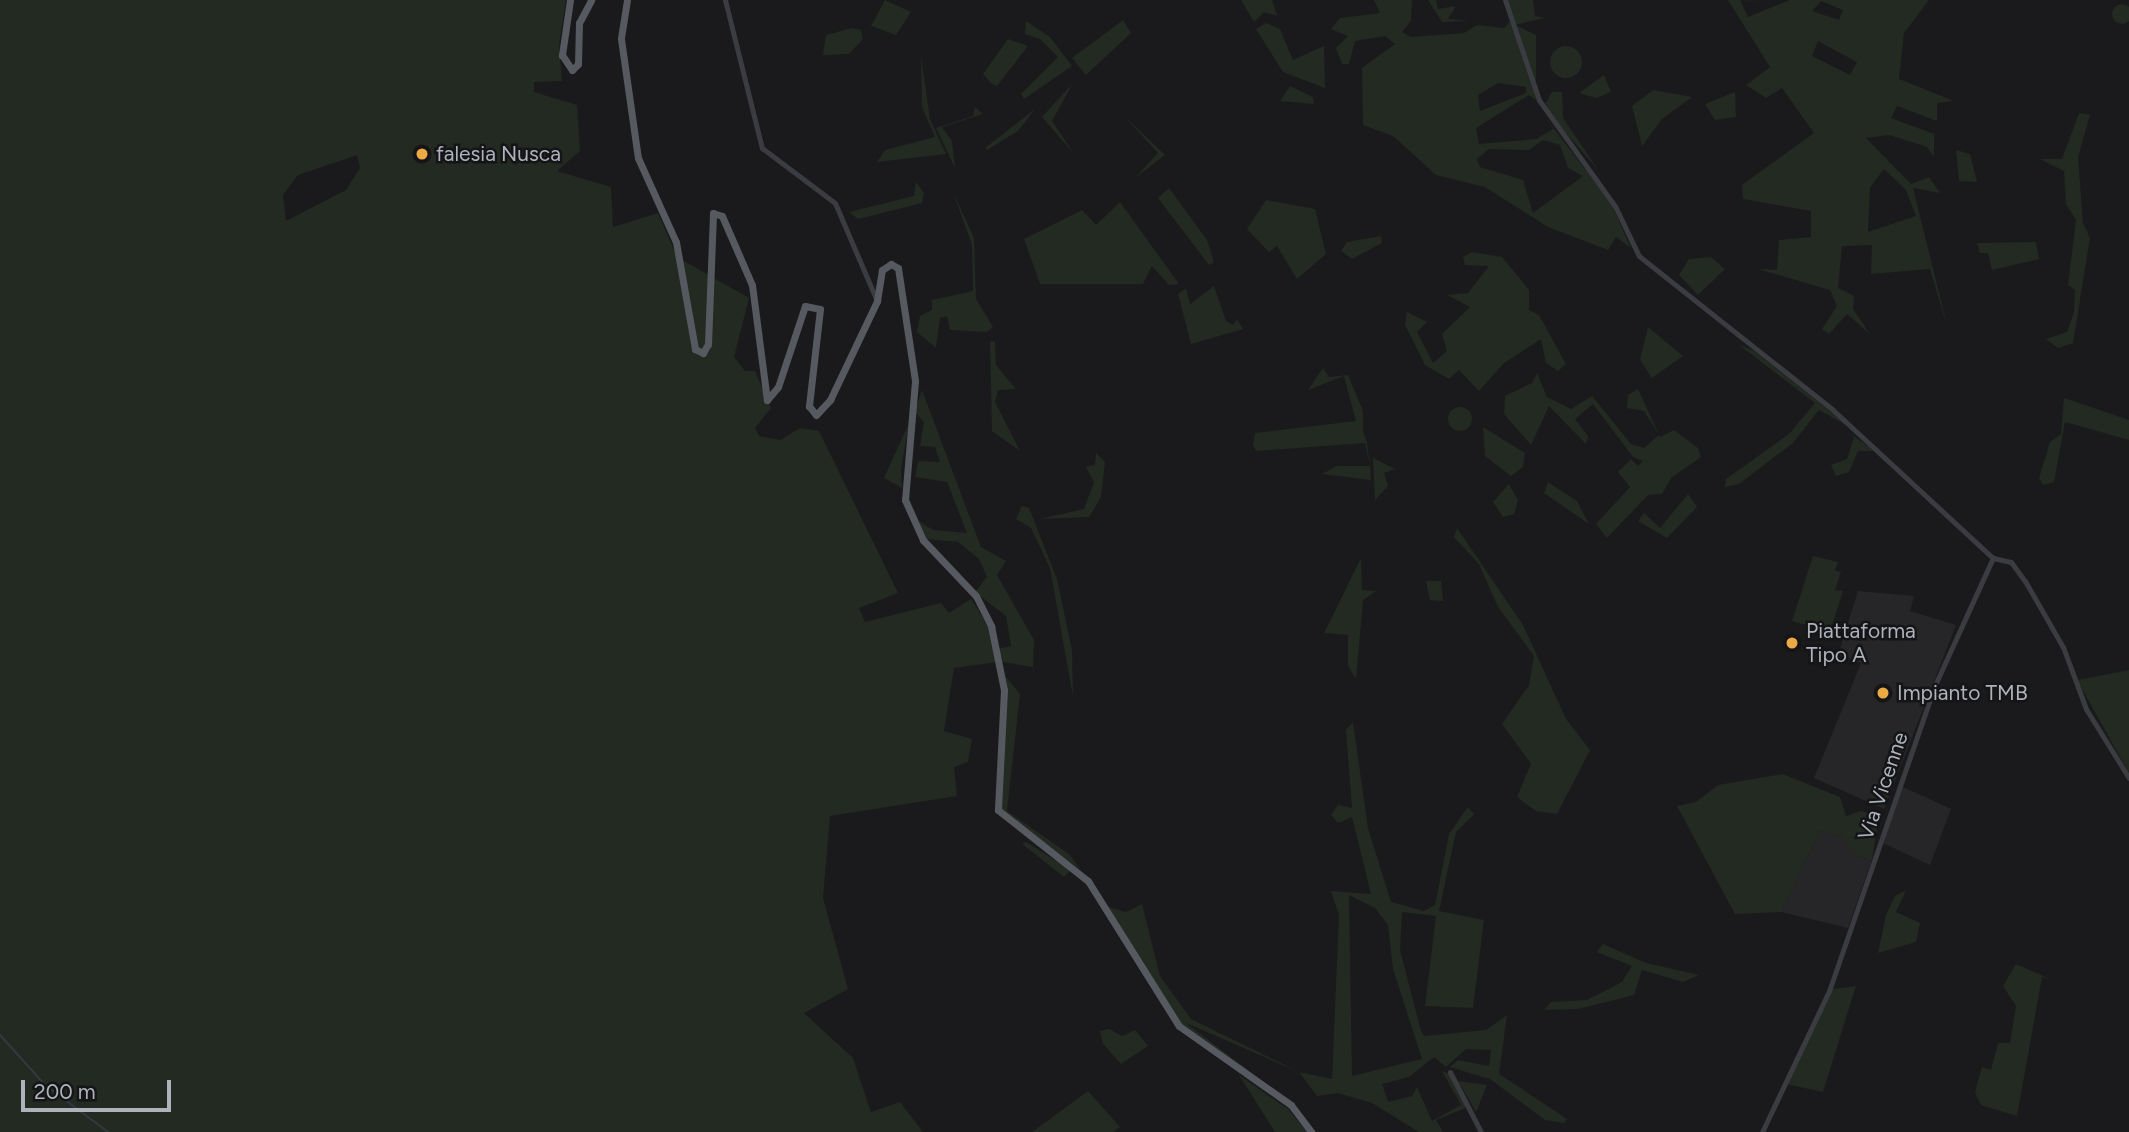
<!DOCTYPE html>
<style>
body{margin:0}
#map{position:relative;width:2129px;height:1132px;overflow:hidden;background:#1a1a1c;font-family:Figtree,sans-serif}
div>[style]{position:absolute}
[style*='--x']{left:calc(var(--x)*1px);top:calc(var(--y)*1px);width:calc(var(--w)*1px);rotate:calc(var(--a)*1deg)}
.built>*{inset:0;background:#262629}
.green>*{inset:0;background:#222a22}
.round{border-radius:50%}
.stream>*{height:2px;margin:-1px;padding:0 1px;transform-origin:1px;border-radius:1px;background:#303a40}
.minor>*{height:5px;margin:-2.5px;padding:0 2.5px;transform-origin:2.5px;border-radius:2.5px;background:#3b3c41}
.major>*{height:7px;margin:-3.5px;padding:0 3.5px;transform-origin:3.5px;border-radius:3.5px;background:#575960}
.dots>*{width:19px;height:19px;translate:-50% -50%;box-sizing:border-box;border:4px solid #151517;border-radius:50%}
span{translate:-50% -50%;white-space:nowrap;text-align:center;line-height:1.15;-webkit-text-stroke:5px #151517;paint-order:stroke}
.poi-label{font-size:21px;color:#adb2bb}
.left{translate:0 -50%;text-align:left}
.street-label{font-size:21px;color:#adb2bb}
.scale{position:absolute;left:21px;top:1080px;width:150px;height:32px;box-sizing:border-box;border:4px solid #adb2bb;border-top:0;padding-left:9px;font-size:21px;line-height:24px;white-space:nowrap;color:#adb2bb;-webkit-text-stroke:5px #151517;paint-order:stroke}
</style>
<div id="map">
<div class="built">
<div style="clip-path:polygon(1858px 591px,1914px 596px,1910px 611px,1956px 625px,1884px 809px,1814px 778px,1861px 663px,1838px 655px)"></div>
<div style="clip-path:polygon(1901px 786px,1951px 809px,1930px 865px,1883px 843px)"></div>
<div style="clip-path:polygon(1820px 831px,1843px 837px,1857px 856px,1872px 860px,1848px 928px,1781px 912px)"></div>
</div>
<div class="green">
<div style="clip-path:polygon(evenodd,0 0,566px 0,559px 45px,562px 81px,534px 82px,534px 92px,577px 105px,580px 151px,557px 171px,611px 187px,613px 227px,658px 213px,677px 257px,749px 298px,734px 357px,745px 371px,755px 371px,771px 408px,755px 428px,759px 436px,780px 440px,800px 428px,819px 431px,898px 593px,859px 608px,865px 622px,941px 603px,949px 613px,971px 599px,989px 627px,997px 662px,954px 668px,944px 731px,972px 739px,968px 762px,954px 767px,957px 796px,830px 816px,823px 898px,848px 989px,804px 1013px,853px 1058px,871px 1112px,900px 1102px,923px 1132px,0 1132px,0 0,357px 155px,360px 168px,346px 190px,286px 221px,283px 195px,298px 175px,357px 155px)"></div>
<div style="clip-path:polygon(885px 0,911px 12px,896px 35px,871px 26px)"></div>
<div style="clip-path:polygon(1241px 0,1272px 0,1277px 16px,1264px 12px,1254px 22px)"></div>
<div style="clip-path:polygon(evenodd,1374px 0,1412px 0,1411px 21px,1402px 32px,1411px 37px,1464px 33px,1477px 25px,1504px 28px,1509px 22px,1536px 35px,1536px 100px,1529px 95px,1476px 128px,1479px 144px,1536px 139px,1553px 129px,1545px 117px,1611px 203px,1631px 248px,1616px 237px,1608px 250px,1548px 227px,1485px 187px,1436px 175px,1393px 136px,1363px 125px,1362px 68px,1395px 44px,1385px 36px,1355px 41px,1349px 64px,1342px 64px,1336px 48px,1348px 36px,1331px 29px,1340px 18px,1380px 13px,1374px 0,1498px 83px,1526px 87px,1526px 93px,1480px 111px,1478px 95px,1498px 83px,1374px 0,1543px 140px,1560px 145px,1568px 168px,1583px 176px,1533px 213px,1523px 180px,1480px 167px,1477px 159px,1489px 149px,1529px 150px,1543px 140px)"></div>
<div style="clip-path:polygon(1428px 0,1436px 0,1438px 9px,1456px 6px,1448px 19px,1469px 21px,1442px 22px)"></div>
<div style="clip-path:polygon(1506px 0,1533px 0,1535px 16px,1545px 18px,1514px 25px)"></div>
<div style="clip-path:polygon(evenodd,1728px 0,1740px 0,1748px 17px,1790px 0,1929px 0,1904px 33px,1899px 79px,1954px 101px,1937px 103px,1937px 121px,1897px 106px,1891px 118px,1934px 134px,1934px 157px,1927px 147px,1889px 135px,1866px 138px,1911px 184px,1929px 177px,1940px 193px,1913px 188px,1948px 329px,1930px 269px,1871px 274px,1872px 245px,1842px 246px,1838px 288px,1854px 296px,1853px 309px,1870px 334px,1847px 314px,1829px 334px,1822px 329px,1837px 306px,1830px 290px,1758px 269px,1777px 270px,1779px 240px,1811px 237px,1811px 211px,1743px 199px,1742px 185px,1814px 133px,1782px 88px,1766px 98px,1746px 85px,1770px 67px,1728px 0,1821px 1px,1843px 10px,1839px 20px,1812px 11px,1821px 1px,1728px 0,1818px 41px,1857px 62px,1850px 75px,1812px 56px,1818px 41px,1728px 0,1884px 169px,1906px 190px,1916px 216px,1868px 232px,1870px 187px,1884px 169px)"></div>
<div class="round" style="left:2112px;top:4px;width:20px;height:20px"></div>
<div style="clip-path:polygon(1123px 20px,1131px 33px,1086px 75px,1072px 58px)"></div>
<div style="clip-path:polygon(1026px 21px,1050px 37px,1072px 66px,1024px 99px,1021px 94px,1058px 57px,1040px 39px,1025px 34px)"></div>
<div style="clip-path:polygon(1266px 23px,1280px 29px,1293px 60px,1324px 46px,1325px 88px,1283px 72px,1256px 29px)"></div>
<div style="clip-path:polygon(852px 28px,861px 30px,863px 39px,849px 54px,823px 55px,826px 35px)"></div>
<div style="clip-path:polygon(1008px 39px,1028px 46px,997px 86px,992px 84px,983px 74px)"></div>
<div class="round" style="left:1550px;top:46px;width:32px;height:32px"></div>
<div style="clip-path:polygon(921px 56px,930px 119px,946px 154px,877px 162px,885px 150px,935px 137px,922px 107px)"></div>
<div style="clip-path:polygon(1604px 75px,1611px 92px,1596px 98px,1579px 93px)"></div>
<div style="clip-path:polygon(1073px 83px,1052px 121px,1075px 155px,1042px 117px)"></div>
<div style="clip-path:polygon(1290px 86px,1313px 97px,1314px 104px,1280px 101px)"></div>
<div style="clip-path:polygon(1653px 90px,1692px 97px,1662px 119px,1642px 146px,1632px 106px)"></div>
<div style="clip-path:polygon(1552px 92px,1562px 92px,1563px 118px,1599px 171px,1553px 118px,1546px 103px)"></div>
<div style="clip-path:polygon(1735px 92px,1736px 117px,1715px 120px,1705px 104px)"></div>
<div style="clip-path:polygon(975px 107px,983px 114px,942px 127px,952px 141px,955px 168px,936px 128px,973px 116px)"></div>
<div style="clip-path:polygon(1035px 109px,1018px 131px,987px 150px,985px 148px)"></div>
<div style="clip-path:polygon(2079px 113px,2090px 115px,2078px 157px,2083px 223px,2090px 238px,2073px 343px,2058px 348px,2046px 339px,2067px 332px,2074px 312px,2075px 290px,2068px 285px,2076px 220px,2066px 204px,2064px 171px,2040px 159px,2062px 159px)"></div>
<div style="clip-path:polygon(1124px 116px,1165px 155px,1135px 178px,1158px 153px)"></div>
<div style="clip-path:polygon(1956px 150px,1970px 154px,1977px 182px,1959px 181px)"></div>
<div style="clip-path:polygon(916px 182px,924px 193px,922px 203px,858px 219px,849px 212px,914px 196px)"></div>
<div style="clip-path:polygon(1169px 188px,1207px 240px,1214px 262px,1209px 265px,1158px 198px)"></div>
<div style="clip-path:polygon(953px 192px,974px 238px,976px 299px,993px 327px,987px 332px,950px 330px,947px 316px,940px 318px,936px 348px,917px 332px,920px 316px,932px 310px,932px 300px,973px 291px,972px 245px)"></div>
<div style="clip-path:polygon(1266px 200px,1315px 209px,1326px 254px,1297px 279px,1277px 246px,1269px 252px,1247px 229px)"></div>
<div style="clip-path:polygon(1120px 202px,1179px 284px,1169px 285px,1152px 266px,1143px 284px,1040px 284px,1024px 239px,1082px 210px,1096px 225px)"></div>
<div style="clip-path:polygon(1381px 236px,1382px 243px,1352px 259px,1341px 251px,1347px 242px)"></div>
<div style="clip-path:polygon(2036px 242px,2039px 259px,1992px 270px,1988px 253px,1980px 253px,1977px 243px)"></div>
<div style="clip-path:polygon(1472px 252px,1502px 257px,1529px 290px,1529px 310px,1539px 315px,1566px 364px,1558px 371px,1546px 363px,1541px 339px,1503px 364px,1479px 391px,1459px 370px,1449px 379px,1425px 365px,1405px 325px,1407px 312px,1427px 322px,1417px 332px,1433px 363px,1447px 351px,1442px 334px,1470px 307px,1447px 295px,1468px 293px,1489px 266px,1465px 265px,1463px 257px)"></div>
<div style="clip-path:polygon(1711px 257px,1725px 269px,1698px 295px,1679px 275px,1689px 259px)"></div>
<div style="clip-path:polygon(1214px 286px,1226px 321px,1233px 325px,1237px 319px,1243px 329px,1191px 344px,1178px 294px,1186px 288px,1190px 304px)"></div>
<div style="clip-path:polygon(1648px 327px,1683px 356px,1652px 378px,1640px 360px)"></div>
<div style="clip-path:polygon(995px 341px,996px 365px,1016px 389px,998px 390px,995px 402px,1020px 451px,992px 431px,990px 342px)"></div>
<div style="clip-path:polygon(1738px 344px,1754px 351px,1853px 429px,1819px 410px,1793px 443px,1739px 484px,1725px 487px,1726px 479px,1789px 434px,1815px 403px)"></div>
<div style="clip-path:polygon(1323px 368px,1329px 377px,1348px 375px,1363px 411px,1363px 431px,1367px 443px,1370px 466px,1371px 480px,1322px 474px,1337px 466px,1370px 466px,1365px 443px,1256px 451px,1253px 445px,1255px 433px,1356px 421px,1344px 376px,1308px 390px)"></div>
<div style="clip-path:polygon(1537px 373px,1547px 397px,1571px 409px,1592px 396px,1631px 444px,1644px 448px,1659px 435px,1644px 411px,1627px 408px,1628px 395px,1638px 389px,1660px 437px,1674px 430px,1698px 448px,1701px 457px,1671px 478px,1662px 494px,1648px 495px,1607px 538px,1596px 524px,1630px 487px,1618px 472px,1631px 459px,1638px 466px,1643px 461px,1633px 457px,1593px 404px,1575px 419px,1588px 436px,1586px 444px,1549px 406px,1531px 445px,1504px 414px,1505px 396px,1532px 383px)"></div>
<div style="clip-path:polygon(922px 390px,981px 547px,1006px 561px,997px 575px,1034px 640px,1033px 667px,1003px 662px,998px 649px,1011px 646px,1006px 616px,975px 592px,987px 577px,979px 559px,958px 542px,924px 539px,909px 505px,907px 494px,919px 521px,933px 530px,967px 533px,947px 482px,915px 477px,918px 461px,940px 462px,935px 447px,920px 446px,924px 422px,915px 412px)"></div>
<div style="clip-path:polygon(2064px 398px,2129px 420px,2129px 440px,2065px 422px,2054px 482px,2043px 485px,2039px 478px,2050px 442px,2061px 434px)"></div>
<div class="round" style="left:1448px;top:407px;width:24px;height:24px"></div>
<div style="clip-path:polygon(909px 423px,901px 470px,902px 488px,884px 478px)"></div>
<div style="clip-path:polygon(1483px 427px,1525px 453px,1523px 467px,1511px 476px,1485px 456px)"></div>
<div style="clip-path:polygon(1849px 433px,1875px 451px,1858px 451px,1849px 472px,1836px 476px,1831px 465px,1847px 459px,1854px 437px)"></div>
<div style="clip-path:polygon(1096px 453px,1105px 462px,1101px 497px,1089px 517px,1040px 519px,1084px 509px,1094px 482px,1086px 467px,1095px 465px)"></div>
<div style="clip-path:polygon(1373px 458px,1395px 469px,1384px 473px,1388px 486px,1375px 500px)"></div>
<div style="clip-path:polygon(1548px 482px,1577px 501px,1589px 524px,1544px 493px)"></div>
<div style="clip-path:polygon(1509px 484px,1518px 500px,1514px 514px,1503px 517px,1493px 502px)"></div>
<div style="clip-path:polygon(1688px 494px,1697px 507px,1667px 538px,1638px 521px,1644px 513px,1660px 528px)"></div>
<div style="clip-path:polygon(1022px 506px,1029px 508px,1057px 579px,1072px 650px,1073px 697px,1050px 568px,1031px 528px,1016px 519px)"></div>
<div style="clip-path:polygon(1457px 528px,1523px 625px,1566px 719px,1590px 750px,1557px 814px,1536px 811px,1517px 797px,1531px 764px,1502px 724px,1529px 685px,1534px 656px,1498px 607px,1479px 564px,1454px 537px)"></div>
<div style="clip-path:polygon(1813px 556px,1838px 562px,1835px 570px,1841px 572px,1835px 590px,1843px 591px,1830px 632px,1792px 621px)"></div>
<div style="clip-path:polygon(1361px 558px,1362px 590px,1376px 591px,1363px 600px,1356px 679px,1348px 666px,1348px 635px,1324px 633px)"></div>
<div style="clip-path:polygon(1426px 581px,1441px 581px,1443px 601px,1430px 600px)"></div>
<div style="clip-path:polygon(2129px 670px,2129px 773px,2077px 680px)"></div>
<div style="clip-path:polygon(1005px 676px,1020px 694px,1007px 811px,1069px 854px,1081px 870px,1000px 811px)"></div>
<div style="clip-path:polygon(evenodd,1353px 722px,1368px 828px,1391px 902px,1424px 911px,1435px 905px,1449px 834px,1468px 807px,1474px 814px,1456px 832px,1439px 911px,1484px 920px,1473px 1008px,1425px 1006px,1436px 916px,1402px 912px,1400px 950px,1421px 1031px,1424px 1036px,1486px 1030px,1507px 1015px,1499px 1074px,1567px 1119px,1564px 1123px,1545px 1120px,1490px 1079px,1450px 1067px,1458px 1060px,1489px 1066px,1491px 1050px,1466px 1049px,1446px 1067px,1434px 1057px,1409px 1077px,1382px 1084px,1388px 1102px,1412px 1096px,1417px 1087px,1432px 1121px,1461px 1105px,1442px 1071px,1450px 1074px,1470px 1106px,1436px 1120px,1443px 1132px,1419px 1132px,1372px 1103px,1338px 1093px,1317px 1096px,1299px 1072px,1186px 1023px,1281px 1095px,1183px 1028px,1108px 907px,1126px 912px,1142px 904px,1160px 976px,1191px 1019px,1299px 1072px,1332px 1079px,1339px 915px,1331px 891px,1371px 894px,1352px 817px,1338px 823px,1331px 815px,1338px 805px,1352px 808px,1346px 730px,1353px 722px,1349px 895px,1375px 908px,1388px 925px,1393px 969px,1422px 1059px,1352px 1076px,1349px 895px)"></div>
<div style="clip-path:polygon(1783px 774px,1840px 797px,1846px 816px,1860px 811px,1879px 815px,1872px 860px,1857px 856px,1842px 837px,1820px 831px,1781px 912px,1735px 914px,1677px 806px,1696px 802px,1718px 785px)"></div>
<div style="clip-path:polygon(1026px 842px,1071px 870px,1064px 877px,1022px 844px)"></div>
<div style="clip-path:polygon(1906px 890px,1896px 912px,1920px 923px,1916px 942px,1878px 953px,1886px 915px,1895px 896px)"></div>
<div style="clip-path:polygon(1603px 944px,1646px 963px,1699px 975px,1683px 982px,1642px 970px,1634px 995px,1578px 1009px,1544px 1010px,1551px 1002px,1587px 1000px,1622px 982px,1632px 966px,1597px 952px)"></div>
<div style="clip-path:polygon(2016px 964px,2052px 980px,2042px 977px,2017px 1116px,1981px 1105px,1975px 1092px,1982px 1067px,1991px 1070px,1998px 1043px,2010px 1043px,2016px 1006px,2003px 986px)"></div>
<div style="clip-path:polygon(1856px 986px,1823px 1092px,1786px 1084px,1833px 989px)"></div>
<div style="clip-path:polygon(1109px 1029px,1122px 1036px,1135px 1030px,1148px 1046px,1121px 1064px,1103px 1044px,1100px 1031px)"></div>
<div style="clip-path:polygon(1239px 1075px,1288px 1109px,1307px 1132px,1275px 1132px)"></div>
<div style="clip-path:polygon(1458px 1081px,1487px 1085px,1476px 1112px,1467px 1096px)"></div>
<div style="clip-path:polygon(1088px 1091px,1120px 1127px,1114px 1132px,1032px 1132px)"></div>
</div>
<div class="stream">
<div style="--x:0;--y:1035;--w:67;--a:48"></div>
<div style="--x:45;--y:1085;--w:79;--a:36.7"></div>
</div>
<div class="minor">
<div style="--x:725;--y:0;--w:153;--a:76"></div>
<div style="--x:762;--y:148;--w:91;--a:37"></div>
<div style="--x:835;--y:203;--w:107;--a:66.8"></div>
<div style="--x:1505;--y:0;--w:106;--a:71.2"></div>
<div style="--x:1539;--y:100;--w:130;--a:54.4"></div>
<div style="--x:1615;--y:206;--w:55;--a:64.4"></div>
<div style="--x:1639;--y:256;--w:248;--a:38.4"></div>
<div style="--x:1833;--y:410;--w:218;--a:42.8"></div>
<div style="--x:1993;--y:558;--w:18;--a:13"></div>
<div style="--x:2011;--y:562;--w:24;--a:54"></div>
<div style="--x:2025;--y:581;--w:76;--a:60.1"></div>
<div style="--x:2063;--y:647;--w:66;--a:69.6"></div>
<div style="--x:2086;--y:709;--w:81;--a:58.1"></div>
<div style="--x:1450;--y:1072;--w:68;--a:62.7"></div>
<div style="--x:1762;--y:1132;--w:156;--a:-64.6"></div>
<div style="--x:1829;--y:991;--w:324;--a:-70.9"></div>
<div style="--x:1935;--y:685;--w:140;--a:-65.5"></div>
</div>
<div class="major">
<div style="--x:570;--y:0;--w:56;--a:98.3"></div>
<div style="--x:562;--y:55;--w:18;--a:56"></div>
<div style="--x:572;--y:70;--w:8;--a:-45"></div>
<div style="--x:578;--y:64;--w:41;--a:-88.6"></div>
<div style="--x:579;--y:23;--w:26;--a:-62"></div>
<div style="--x:627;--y:0;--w:39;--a:99"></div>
<div style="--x:621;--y:39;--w:120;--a:81.9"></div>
<div style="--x:638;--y:158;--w:92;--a:65.7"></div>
<div style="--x:676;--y:242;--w:109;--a:79.9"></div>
<div style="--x:695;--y:349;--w:9;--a:27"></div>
<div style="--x:703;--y:353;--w:10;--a:-61"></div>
<div style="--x:708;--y:344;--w:131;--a:-87.8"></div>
<div style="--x:713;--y:213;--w:9;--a:18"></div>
<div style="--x:722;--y:216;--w:75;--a:66.5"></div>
<div style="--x:752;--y:285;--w:116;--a:82.6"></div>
<div style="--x:767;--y:400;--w:17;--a:-50"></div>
<div style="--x:778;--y:387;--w:85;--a:-71.6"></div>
<div style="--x:805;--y:306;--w:15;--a:11"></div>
<div style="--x:820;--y:309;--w:98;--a:96.5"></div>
<div style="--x:809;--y:406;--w:11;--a:52"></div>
<div style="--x:816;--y:415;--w:21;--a:-47"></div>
<div style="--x:830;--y:400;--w:110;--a:-64.6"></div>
<div style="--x:877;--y:301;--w:31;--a:-81"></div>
<div style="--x:882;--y:270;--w:11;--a:-34"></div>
<div style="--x:891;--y:264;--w:8;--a:30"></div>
<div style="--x:898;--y:268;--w:114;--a:81.4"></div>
<div style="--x:915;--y:381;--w:119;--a:94.8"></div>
<div style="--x:905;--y:500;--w:44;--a:65.8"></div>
<div style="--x:923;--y:540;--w:77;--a:46.6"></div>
<div style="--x:976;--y:596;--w:34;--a:63"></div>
<div style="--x:991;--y:626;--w:65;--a:78.5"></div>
<div style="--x:1004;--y:690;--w:120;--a:92.9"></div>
<div style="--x:998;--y:810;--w:115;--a:38.3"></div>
<div style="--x:1088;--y:881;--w:171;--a:57.9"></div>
<div style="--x:1179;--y:1026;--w:137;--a:35.2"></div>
<div style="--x:1291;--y:1105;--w:34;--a:53"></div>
</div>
<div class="dots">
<div style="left:422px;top:154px;background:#ebaa43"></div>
<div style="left:1792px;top:643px;background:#ebaa43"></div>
<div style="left:1883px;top:693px;background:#ebaa43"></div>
</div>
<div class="poi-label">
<span class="left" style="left:436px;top:154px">falesia Nusca</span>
<span class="left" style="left:1806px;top:643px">Piattaforma<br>Tipo A</span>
<span class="left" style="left:1897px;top:693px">Impianto TMB</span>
</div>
<div class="street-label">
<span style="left:1883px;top:786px;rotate:-71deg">Via Vicenne</span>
</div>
<div class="scale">200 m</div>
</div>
